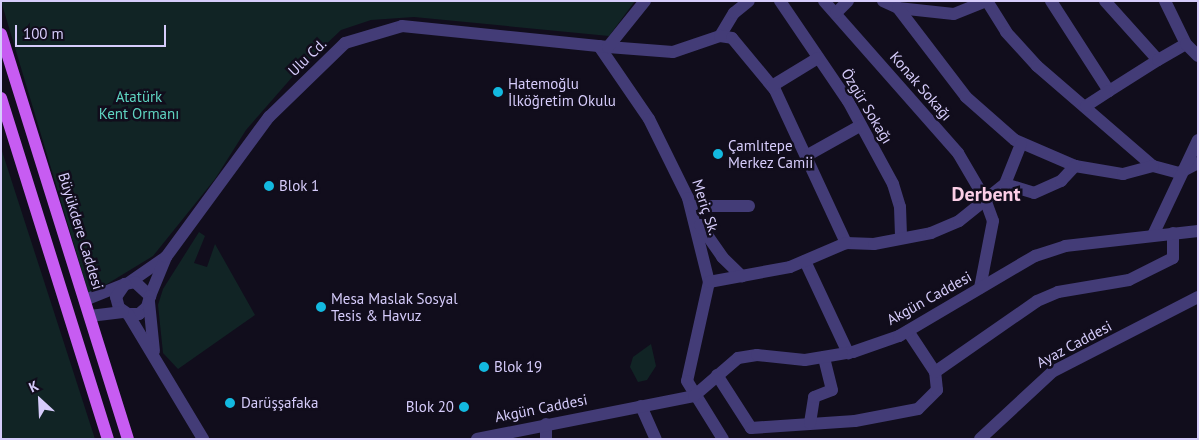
<!DOCTYPE html>
<meta charset="utf-8">
<style>
body{margin:0}
#map{position:relative;width:1199px;height:440px;overflow:hidden;background:#110d1c;font-family:"PT Sans",sans-serif}
div>[style]{position:absolute}
[style*='--x']{left:calc(var(--x)*1px);top:calc(var(--y)*1px);width:calc(var(--w)*1px);rotate:calc(var(--a)*1deg)}
.green>*{inset:0;background:#112425}
.minor>*{height:12px;margin:-6px;padding:0 6px;transform-origin:6px;border-radius:6px;background:#433c77}
.major>*{height:12px;margin:-6px;padding:0 6px;transform-origin:6px;border-radius:6px;background:#c75cf2}
.dots>*{width:14px;height:14px;translate:-50% -50%;box-sizing:border-box;border:2px solid #110d1c;border-radius:50%}
span{translate:-50% -50%;white-space:nowrap;text-align:center;line-height:1.15;-webkit-text-stroke:5px #110d1c;paint-order:stroke}
.street-label{font-size:15px;color:#d6ccfb}
.poi-label{font-size:15px;color:#d6ccfb}
.left{translate:0 -50%;text-align:left}
.right{translate:-100% -50%;text-align:right}
.park-label{font-size:15px;color:#5fd4c1}
.district-label{font-size:20px;color:#fbcee6;font-weight:700}
.frame{position:absolute;inset:0;border:2px solid #d6ccfb;pointer-events:none}
.north{position:absolute;left:15px;top:375px;width:50px;height:50px;-webkit-text-stroke:4px #110d1c;paint-order:stroke;rotate:335deg;font-size:14px;font-weight:700;line-height:20px;text-align:center;color:#d6ccfb}
.north::after{content:'';display:block;margin:auto;width:18px;height:22px;background:#d6ccfb;clip-path:polygon(50% 0,100% 100%,50% 72%,0 100%)}
.scale{position:absolute;left:15px;top:25px;width:151px;height:22px;box-sizing:border-box;border:2px solid #d6ccfb;border-top:0;padding-left:6px;font-size:15px;line-height:18px;white-space:nowrap;color:#d6ccfb;-webkit-text-stroke:4px #110d1c;paint-order:stroke}
</style>
<div id="map">
<div class="green">
<div style="clip-path:polygon(1px 1px,635px 1px,609px 36px,414px 17px,371px 20px,341px 30px,294px 75px,246px 130px,215px 179px,153px 256px,89px 295px)"></div>
<div style="clip-path:polygon(1px 148px,95px 439px,1px 439px)"></div>
<div style="clip-path:polygon(199px 232px,205px 236px,194px 263px,207px 267px,215px 244px,255px 315px,178px 369px,163px 353px,158px 305px,163px 289px)"></div>
<div style="clip-path:polygon(651px 344px,656px 366px,647px 380px,638px 382px,630px 367px,633px 357px)"></div>
</div>
<div class="minor">
<div style="--x:780;--y:1;--w:121;--a:55.8"></div>
<div style="--x:848;--y:101;--w:94;--a:61.5"></div>
<div style="--x:893;--y:184;--w:24;--a:73"></div>
<div style="--x:900;--y:207;--w:30;--a:88"></div>
<div style="--x:824;--y:1;--w:203;--a:48.6"></div>
<div style="--x:958;--y:153;--w:53;--a:59.6"></div>
<div style="--x:985;--y:199;--w:23;--a:70"></div>
<div style="--x:993;--y:221;--w:68;--a:101"></div>
<div style="--x:883;--y:1;--w:17;--a:25"></div>
<div style="--x:898;--y:8;--w:56;--a:6.1"></div>
<div style="--x:954;--y:14;--w:35;--a:-22"></div>
<div style="--x:987;--y:1;--w:36;--a:58"></div>
<div style="--x:1006;--y:32;--w:46;--a:47.6"></div>
<div style="--x:1037;--y:66;--w:153;--a:40.8"></div>
<div style="--x:1153;--y:166;--w:27;--a:15"></div>
<div style="--x:1179;--y:173;--w:21;--a:-28"></div>
<div style="--x:1051;--y:1;--w:107;--a:57.2"></div>
<div style="--x:1109;--y:91;--w:58;--a:-32.3"></div>
<div style="--x:1105;--y:1;--w:79;--a:48.1"></div>
<div style="--x:1158;--y:60;--w:32;--a:-30"></div>
<div style="--x:1165;--y:1;--w:48;--a:64"></div>
<div style="--x:1186;--y:44;--w:17;--a:45"></div>
<div style="--x:898;--y:8;--w:112;--a:52.6"></div>
<div style="--x:966;--y:97;--w:65;--a:41.3"></div>
<div style="--x:1015;--y:140;--w:65;--a:23.4"></div>
<div style="--x:1075;--y:166;--w:49;--a:9.5"></div>
<div style="--x:1123;--y:174;--w:31;--a:-15"></div>
<div style="--x:836;--y:13;--w:17;--a:-45"></div>
<div style="--x:720;--y:36;--w:27;--a:-59"></div>
<div style="--x:734;--y:13;--w:19;--a:-39"></div>
<div style="--x:599;--y:46;--w:88;--a:55.6"></div>
<div style="--x:649;--y:119;--w:88;--a:63.7"></div>
<div style="--x:688;--y:198;--w:87;--a:76"></div>
<div style="--x:709;--y:282;--w:101;--a:102.5"></div>
<div style="--x:687;--y:381;--w:68;--a:58.2"></div>
<div style="--x:608;--y:47;--w:65;--a:4.4"></div>
<div style="--x:673;--y:52;--w:50;--a:-18.8"></div>
<div style="--x:720;--y:36;--w:12;--a:9"></div>
<div style="--x:732;--y:38;--w:67;--a:50.4"></div>
<div style="--x:775;--y:90;--w:169;--a:65.1"></div>
<div style="--x:846;--y:243;--w:28;--a:2"></div>
<div style="--x:874;--y:244;--w:58;--a:-10.9"></div>
<div style="--x:931;--y:233;--w:30;--a:-23"></div>
<div style="--x:959;--y:221;--w:59;--a:-38.8"></div>
<div style="--x:1005;--y:184;--w:43;--a:-68.2"></div>
<div style="--x:772;--y:86;--w:54;--a:-31.3"></div>
<div style="--x:1086;--y:106;--w:27;--a:-33"></div>
<div style="--x:806;--y:156;--w:62;--a:-29.1"></div>
<div style="--x:1005;--y:184;--w:30;--a:17"></div>
<div style="--x:1034;--y:193;--w:30;--a:-24"></div>
<div style="--x:1061;--y:181;--w:21;--a:-47"></div>
<div style="--x:691;--y:206;--w:58;--a:0"></div>
<div style="--x:700;--y:225;--w:39;--a:55"></div>
<div style="--x:722;--y:257;--w:28;--a:44"></div>
<div style="--x:1153;--y:235;--w:105;--a:-64.7"></div>
<div style="--x:805;--y:261;--w:102;--a:64.9"></div>
<div style="--x:130;--y:282;--w:44;--a:-34.8"></div>
<div style="--x:709;--y:282;--w:82;--a:-10.5"></div>
<div style="--x:790;--y:267;--w:61;--a:-23.2"></div>
<div style="--x:150;--y:296;--w:42;--a:-67.7"></div>
<div style="--x:166;--y:257;--w:174;--a:-53.7"></div>
<div style="--x:269;--y:117;--w:106;--a:-44.2"></div>
<div style="--x:345;--y:43;--w:59;--a:-16.6"></div>
<div style="--x:402;--y:26;--w:207;--a:5.8"></div>
<div style="--x:608;--y:47;--w:59;--a:-51.2"></div>
<div style="--x:85;--y:300;--w:43;--a:-21.8"></div>
<div style="--x:125;--y:284;--w:10;--a:-11"></div>
<div style="--x:135;--y:282;--w:21;--a:43"></div>
<div style="--x:150;--y:296;--w:11;--a:105"></div>
<div style="--x:147;--y:307;--w:11;--a:139"></div>
<div style="--x:139;--y:314;--w:11;--a:180"></div>
<div style="--x:128;--y:314;--w:11;--a:-146"></div>
<div style="--x:119;--y:308;--w:11;--a:-105"></div>
<div style="--x:116;--y:297;--w:16;--a:-55"></div>
<div style="--x:149;--y:302;--w:49;--a:84.2"></div>
<div style="--x:128;--y:314;--w:146;--a:59"></div>
<div style="--x:90;--y:316;--w:33;--a:-7"></div>
<div style="--x:935;--y:372;--w:124;--a:-34.8"></div>
<div style="--x:1037;--y:301;--w:23;--a:-23"></div>
<div style="--x:1058;--y:292;--w:72;--a:-9.6"></div>
<div style="--x:1129;--y:280;--w:49;--a:-26.6"></div>
<div style="--x:1173;--y:258;--w:25;--a:-90"></div>
<div style="--x:717;--y:375;--w:63;--a:57.3"></div>
<div style="--x:751;--y:428;--w:104;--a:-3.9"></div>
<div style="--x:855;--y:421;--w:64;--a:-10.8"></div>
<div style="--x:918;--y:409;--w:27;--a:-45"></div>
<div style="--x:937;--y:390;--w:18;--a:-96"></div>
<div style="--x:935;--y:372;--w:49;--a:-123.4"></div>
<div style="--x:641;--y:406;--w:36;--a:66"></div>
<div style="--x:810;--y:423;--w:26;--a:-81"></div>
<div style="--x:814;--y:397;--w:19;--a:-21"></div>
<div style="--x:832;--y:390;--w:34;--a:-104"></div>
<div style="--x:546;--y:424;--w:15;--a:90"></div>
<div style="--x:477;--y:439;--w:221;--a:-11.2"></div>
<div style="--x:694;--y:396;--w:58;--a:-40.8"></div>
<div style="--x:738;--y:358;--w:19;--a:-9"></div>
<div style="--x:757;--y:355;--w:48;--a:5.9"></div>
<div style="--x:805;--y:360;--w:49;--a:-9.5"></div>
<div style="--x:853;--y:352;--w:49;--a:-19.2"></div>
<div style="--x:899;--y:336;--w:158;--a:-30.5"></div>
<div style="--x:1035;--y:256;--w:32;--a:-18"></div>
<div style="--x:1065;--y:246;--w:134;--a:-6.4"></div>
<div style="--x:980;--y:439;--w:98;--a:-42.9"></div>
<div style="--x:1052;--y:372;--w:164;--a:-27.2"></div>
</div>
<div class="major">
<div style="--x:1;--y:34;--w:424;--a:72.6"></div>
<div style="--x:1;--y:98;--w:357;--a:72.6"></div>
</div>
<div class="dots">
<div style="left:498px;top:92px;background:#13b9e0"></div>
<div style="left:718px;top:154px;background:#13b9e0"></div>
<div style="left:269px;top:186px;background:#13b9e0"></div>
<div style="left:321px;top:307px;background:#13b9e0"></div>
<div style="left:484px;top:367px;background:#13b9e0"></div>
<div style="left:230px;top:403px;background:#13b9e0"></div>
<div style="left:464px;top:407px;background:#13b9e0"></div>
</div>
<div class="street-label">
<span style="left:307px;top:57px;rotate:-44deg">Ulu Cd.</span>
<span style="left:921px;top:86px;rotate:49deg">Konak Sokağı</span>
<span style="left:867px;top:106px;rotate:59deg">Özgür Sokağı</span>
<span style="left:706px;top:207px;rotate:72deg">Meriç Sk.</span>
<span style="left:81px;top:231px;rotate:73deg">Büyükdere Caddesi</span>
<span style="left:929px;top:298px;rotate:-29deg">Akgün Caddesi</span>
<span style="left:1074px;top:344px;rotate:-28deg">Ayaz Caddesi</span>
<span style="left:541px;top:408px;rotate:-11deg">Akgün Caddesi</span>
</div>
<div class="poi-label">
<span class="left" style="left:508px;top:92px">Hatemoğlu<br>İlköğretim Okulu</span>
<span class="left" style="left:728px;top:154px">Çamlıtepe<br>Merkez Camii</span>
<span class="left" style="left:279px;top:186px">Blok 1</span>
<span class="left" style="left:331px;top:307px">Mesa Maslak Sosyal<br>Tesis &amp; Havuz</span>
<span class="left" style="left:494px;top:367px">Blok 19</span>
<span class="left" style="left:241px;top:403px">Darüşşafaka</span>
<span class="right" style="left:454px;top:407px">Blok 20</span>
</div>
<div class="park-label">
<span style="left:139px;top:105px">Atatürk<br>Kent Ormanı</span>
</div>
<div class="district-label">
<span style="left:986px;top:194px">Derbent</span>
</div>
<div class="frame"></div>
<div class="north">K</div>
<div class="scale">100 m</div>
</div>
